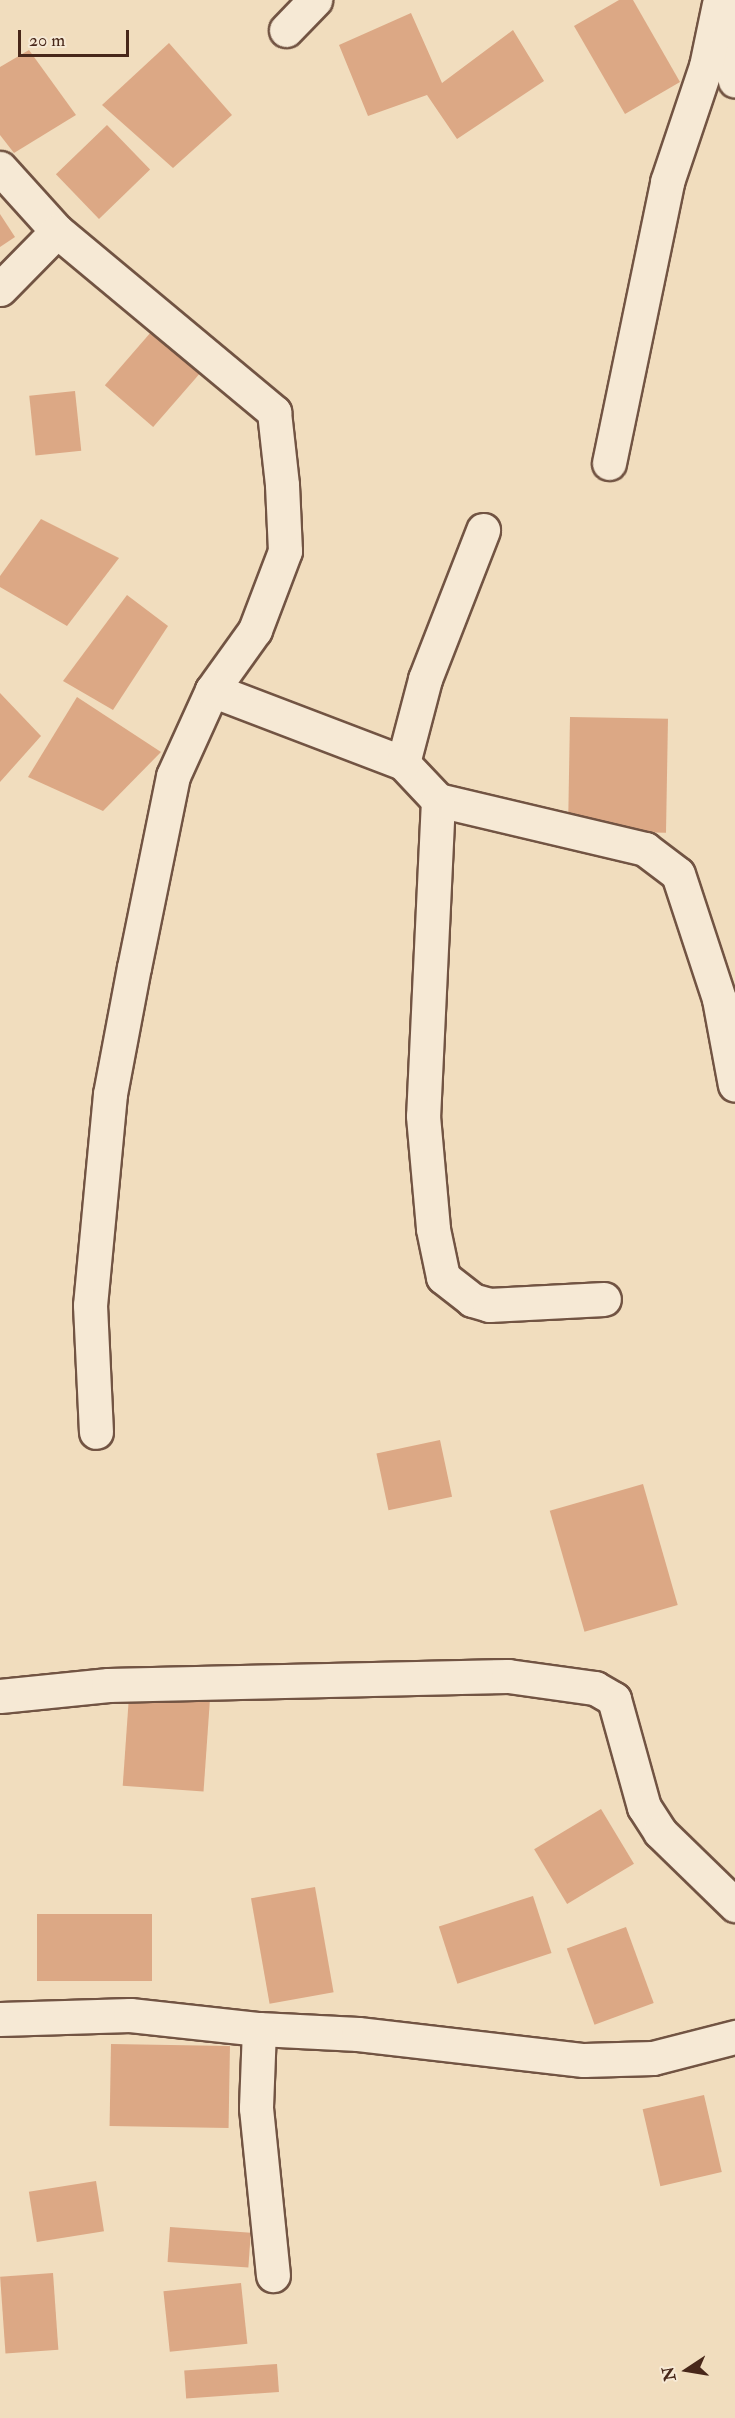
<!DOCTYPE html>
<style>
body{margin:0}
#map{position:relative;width:735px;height:2418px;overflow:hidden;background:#f1ddbe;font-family:"IM FELL Double Pica",serif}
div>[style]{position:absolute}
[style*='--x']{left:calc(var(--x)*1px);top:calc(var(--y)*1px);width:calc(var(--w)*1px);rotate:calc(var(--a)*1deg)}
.building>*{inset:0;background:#dca885;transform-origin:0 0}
.roads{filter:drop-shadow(2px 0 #725443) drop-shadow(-2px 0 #725443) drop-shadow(0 2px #725443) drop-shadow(0 -2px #725443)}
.minor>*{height:33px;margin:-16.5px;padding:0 16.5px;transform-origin:16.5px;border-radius:16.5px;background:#f6e9d5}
span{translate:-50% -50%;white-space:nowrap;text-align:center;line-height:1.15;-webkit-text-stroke:5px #f6e9d5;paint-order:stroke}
.north{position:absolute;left:657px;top:2340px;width:60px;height:60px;-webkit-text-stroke:4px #f6e9d5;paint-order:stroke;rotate:258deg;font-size:16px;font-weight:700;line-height:24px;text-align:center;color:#48271a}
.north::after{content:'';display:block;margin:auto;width:21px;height:27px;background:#48271a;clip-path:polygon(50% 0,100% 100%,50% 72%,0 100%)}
.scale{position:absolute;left:18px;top:30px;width:111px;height:27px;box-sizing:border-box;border:3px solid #48271a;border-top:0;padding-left:8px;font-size:18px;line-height:21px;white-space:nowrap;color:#48271a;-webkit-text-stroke:4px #f6e9d5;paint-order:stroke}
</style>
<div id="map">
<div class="building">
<div style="clip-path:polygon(619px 0,633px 0,680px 82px,625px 114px,574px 26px)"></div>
<div style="clip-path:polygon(411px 13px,442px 83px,513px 30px,544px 81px,457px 139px,427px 95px,368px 116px,339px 45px)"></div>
<div style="clip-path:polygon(169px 43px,232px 115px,173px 168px,102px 105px)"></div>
<div style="clip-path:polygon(29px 50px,76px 115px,14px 153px,0 135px,0 67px)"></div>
<div style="left:107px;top:125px;width:62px;height:71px;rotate:46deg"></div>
<div style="clip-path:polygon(0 214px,15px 237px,0 247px)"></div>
<div style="left:158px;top:324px;width:64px;height:81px;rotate:41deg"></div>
<div style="left:75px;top:391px;width:60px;height:46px;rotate:84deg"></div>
<div style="clip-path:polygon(41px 519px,119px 558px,67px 626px,0 587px,0 576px)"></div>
<div style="clip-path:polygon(127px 595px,168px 626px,113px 710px,63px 681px)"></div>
<div style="clip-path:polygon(0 693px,41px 736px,0 782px)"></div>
<div style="clip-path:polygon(77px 697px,161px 752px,103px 811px,28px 777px)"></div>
<div style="left:570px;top:717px;width:98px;height:114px;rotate:1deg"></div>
<div style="left:440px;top:1440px;width:58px;height:65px;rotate:78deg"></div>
<div style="left:643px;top:1484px;width:126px;height:97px;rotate:74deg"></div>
<div style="left:129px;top:1696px;width:81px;height:90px;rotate:4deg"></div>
<div style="left:601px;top:1809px;width:64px;height:78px;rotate:59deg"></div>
<div style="left:315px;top:1887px;width:107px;height:65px;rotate:80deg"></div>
<div style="left:533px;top:1896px;width:60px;height:99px;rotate:72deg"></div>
<div style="left:152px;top:1914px;width:67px;height:115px;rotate:90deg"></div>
<div style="left:626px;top:1927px;width:81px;height:63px;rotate:70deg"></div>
<div style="left:111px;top:2044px;width:119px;height:82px;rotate:1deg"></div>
<div style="left:704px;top:2095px;width:79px;height:63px;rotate:77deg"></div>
<div style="left:96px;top:2181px;width:51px;height:68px;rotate:81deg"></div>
<div style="left:170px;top:2227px;width:81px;height:35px;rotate:4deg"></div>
<div style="left:53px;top:2273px;width:77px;height:53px;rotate:86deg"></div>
<div style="left:241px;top:2283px;width:61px;height:78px;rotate:84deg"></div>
<div style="left:277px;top:2364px;width:28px;height:93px;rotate:86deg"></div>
</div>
<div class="roads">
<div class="minor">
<div style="--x:721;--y:16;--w:66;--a:77.8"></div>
<div style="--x:286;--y:30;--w:42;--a:-46"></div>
<div style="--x:0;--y:168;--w:85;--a:47.9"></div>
<div style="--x:57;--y:231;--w:283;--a:39.8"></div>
<div style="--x:274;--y:412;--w:73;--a:83.7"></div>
<div style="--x:282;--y:485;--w:66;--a:87.4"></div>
<div style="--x:285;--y:551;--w:85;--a:110.8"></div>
<div style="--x:255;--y:630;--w:74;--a:125.6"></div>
<div style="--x:212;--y:690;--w:94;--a:114.4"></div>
<div style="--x:173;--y:776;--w:195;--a:101.5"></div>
<div style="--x:134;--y:967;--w:129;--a:100.7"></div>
<div style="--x:110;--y:1094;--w:212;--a:95.4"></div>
<div style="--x:90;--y:1305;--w:127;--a:87.3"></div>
<div style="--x:0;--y:289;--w:81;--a:-45.5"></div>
<div style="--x:609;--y:463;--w:287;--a:-78.3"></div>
<div style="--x:667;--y:182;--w:122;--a:-71.4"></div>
<div style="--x:706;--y:66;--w:63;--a:-78.2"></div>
<div style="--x:212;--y:690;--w:204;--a:20.9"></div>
<div style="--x:403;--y:763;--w:51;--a:46.6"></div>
<div style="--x:438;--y:800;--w:316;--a:92.7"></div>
<div style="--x:423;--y:1116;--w:113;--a:84.9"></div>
<div style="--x:433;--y:1229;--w:49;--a:78.2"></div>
<div style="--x:443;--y:1277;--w:37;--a:38"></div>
<div style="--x:472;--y:1300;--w:18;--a:16"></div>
<div style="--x:489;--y:1305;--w:115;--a:-3"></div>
<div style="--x:403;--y:763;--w:87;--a:-75.3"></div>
<div style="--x:425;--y:679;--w:160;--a:-68.7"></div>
<div style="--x:438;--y:800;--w:213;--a:13.3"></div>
<div style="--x:645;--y:849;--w:41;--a:37.1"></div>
<div style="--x:678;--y:874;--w:132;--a:71.8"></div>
<div style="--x:719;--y:999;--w:87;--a:79.5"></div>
<div style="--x:0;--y:1696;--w:109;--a:-5.8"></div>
<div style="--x:108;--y:1685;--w:400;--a:-1.3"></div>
<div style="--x:508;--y:1676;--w:88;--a:7.9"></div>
<div style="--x:595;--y:1688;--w:22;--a:30"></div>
<div style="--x:614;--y:1699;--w:112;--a:74.5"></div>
<div style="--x:644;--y:1807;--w:30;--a:57"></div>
<div style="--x:660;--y:1832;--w:105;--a:44.2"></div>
<div style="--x:0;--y:2019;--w:130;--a:-1.8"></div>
<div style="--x:130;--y:2015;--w:130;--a:6.2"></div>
<div style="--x:259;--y:2029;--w:99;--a:2.9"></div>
<div style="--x:358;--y:2034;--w:227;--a:6.6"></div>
<div style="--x:584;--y:2060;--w:69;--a:-1.7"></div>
<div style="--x:653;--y:2058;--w:85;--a:-14.4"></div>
<div style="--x:259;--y:2029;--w:79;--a:92.2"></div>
<div style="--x:256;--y:2108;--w:168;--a:84.2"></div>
</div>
</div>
<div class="north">N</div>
<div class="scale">20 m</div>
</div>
